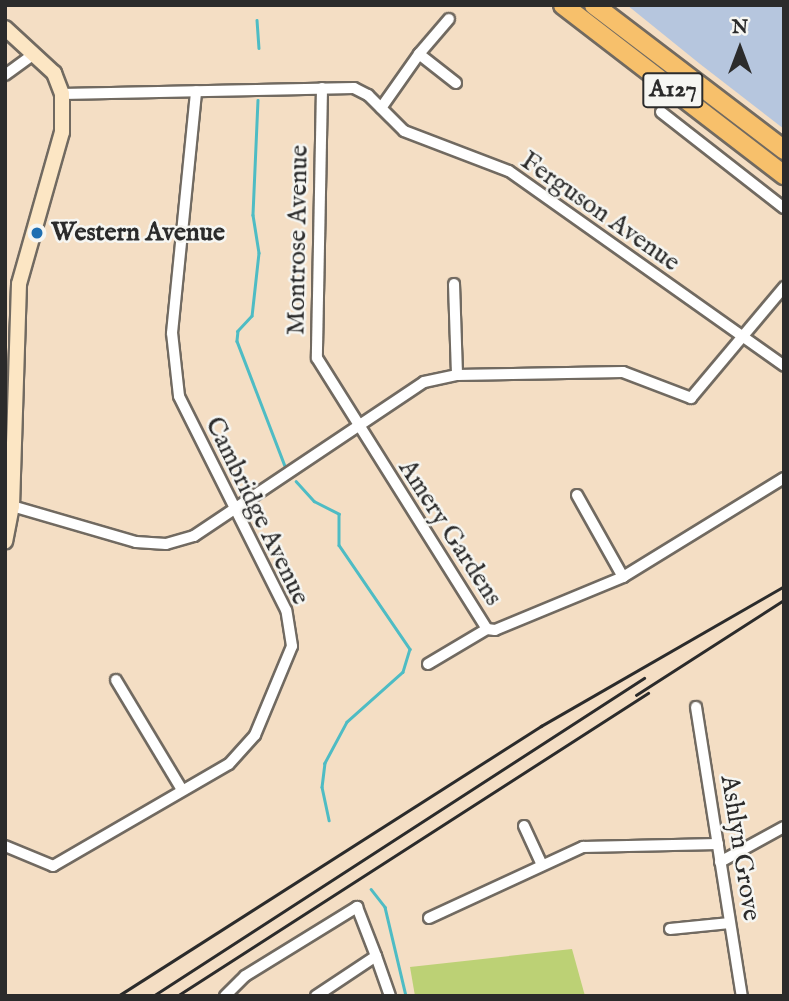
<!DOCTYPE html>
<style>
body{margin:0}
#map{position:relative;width:789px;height:1001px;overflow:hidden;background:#f4dec4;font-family:"IM FELL English",serif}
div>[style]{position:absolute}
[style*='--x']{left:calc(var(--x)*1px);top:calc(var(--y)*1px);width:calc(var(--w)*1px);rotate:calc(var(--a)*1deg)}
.industrial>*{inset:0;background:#b6c6de}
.green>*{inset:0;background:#bcd175}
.stream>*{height:2.5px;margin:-1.25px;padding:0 1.25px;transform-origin:1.25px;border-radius:1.25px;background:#4ebcc4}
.roads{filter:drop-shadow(2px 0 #716a61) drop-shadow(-2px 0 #716a61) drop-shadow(0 2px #716a61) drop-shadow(0 -2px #716a61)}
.street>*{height:10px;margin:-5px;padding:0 5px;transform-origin:5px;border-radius:5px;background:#fff}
.secondary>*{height:14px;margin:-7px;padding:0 7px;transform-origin:7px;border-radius:7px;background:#fce6c4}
.highway>*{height:18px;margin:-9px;padding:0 9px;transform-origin:9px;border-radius:9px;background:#f7c06b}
.rail>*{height:2.5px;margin:-1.25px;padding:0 1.25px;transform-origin:1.25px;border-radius:1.25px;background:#2b2b2b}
.dots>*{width:19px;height:19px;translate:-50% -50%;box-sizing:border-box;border:4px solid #f6f6f2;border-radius:50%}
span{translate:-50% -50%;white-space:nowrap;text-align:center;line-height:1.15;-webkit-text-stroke:5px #f6f6f2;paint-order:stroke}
.shield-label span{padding:2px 5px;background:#f6f6f2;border:2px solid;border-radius:5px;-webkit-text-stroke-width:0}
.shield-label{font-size:24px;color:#2b2b2b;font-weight:700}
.street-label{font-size:26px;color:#2b2b2b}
.poi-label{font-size:26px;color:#2b2b2b;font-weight:700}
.left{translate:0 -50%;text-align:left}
.frame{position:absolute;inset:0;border:7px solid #2b2b2b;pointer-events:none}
.north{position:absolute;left:705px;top:14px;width:70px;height:70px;-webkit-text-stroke:5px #f6f6f2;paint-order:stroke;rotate:0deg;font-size:19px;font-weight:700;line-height:28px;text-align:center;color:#2b2b2b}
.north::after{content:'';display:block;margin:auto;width:24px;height:32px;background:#2b2b2b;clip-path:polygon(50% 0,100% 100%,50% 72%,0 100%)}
</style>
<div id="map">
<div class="industrial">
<div style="clip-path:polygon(627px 5px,784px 5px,784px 129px,700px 64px)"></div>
</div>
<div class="green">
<div style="clip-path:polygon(572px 949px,585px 996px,415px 996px,410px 967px)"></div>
</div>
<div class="stream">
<div style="--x:257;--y:20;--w:28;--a:86"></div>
<div style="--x:258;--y:100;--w:115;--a:92.5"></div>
<div style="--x:253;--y:215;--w:38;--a:81"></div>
<div style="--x:259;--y:253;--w:63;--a:96.3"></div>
<div style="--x:252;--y:316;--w:21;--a:133"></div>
<div style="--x:238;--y:331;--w:10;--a:96"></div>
<div style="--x:237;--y:341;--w:134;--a:69"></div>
<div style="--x:296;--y:481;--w:27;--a:48"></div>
<div style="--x:314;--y:501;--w:28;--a:27"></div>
<div style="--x:339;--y:514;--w:31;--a:90"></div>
<div style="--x:339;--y:545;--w:126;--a:55.7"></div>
<div style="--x:410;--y:649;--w:24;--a:107"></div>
<div style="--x:403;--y:672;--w:75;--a:138.2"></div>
<div style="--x:347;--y:722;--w:47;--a:118.2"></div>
<div style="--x:325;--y:763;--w:24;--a:97"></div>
<div style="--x:322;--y:787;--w:34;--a:78"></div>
<div style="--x:371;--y:889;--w:23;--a:52"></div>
<div style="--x:385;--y:907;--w:91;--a:76.7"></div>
</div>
<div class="roads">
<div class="street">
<div style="--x:419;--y:54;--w:46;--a:-49.4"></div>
<div style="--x:5;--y:75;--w:36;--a:-36"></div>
<div style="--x:322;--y:88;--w:270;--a:91.1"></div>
<div style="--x:317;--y:358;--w:320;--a:57.9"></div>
<div style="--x:487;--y:629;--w:8;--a:7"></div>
<div style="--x:495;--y:630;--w:139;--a:-22.5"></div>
<div style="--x:623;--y:577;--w:189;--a:-31.6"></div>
<div style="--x:62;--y:94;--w:292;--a:-1.2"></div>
<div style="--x:354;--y:88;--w:16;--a:27"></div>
<div style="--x:368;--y:95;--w:51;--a:45"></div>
<div style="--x:404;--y:131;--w:112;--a:20.9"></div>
<div style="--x:509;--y:171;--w:337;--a:35.3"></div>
<div style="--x:381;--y:108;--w:66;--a:-54.9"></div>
<div style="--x:419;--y:54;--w:47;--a:38.1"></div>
<div style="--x:661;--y:112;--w:156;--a:38"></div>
<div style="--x:454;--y:284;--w:91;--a:88.1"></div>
<div style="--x:577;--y:495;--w:94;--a:60.7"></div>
<div style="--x:12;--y:506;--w:129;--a:16.2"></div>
<div style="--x:136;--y:542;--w:30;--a:4"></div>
<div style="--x:166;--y:544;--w:29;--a:-16"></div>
<div style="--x:194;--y:536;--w:277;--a:-33.8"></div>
<div style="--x:424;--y:382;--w:34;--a:-12"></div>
<div style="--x:457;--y:375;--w:166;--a:-1"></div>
<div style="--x:623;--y:372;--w:73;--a:20.9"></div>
<div style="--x:691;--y:398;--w:145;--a:-50"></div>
<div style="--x:428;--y:664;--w:69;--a:-30.7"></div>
<div style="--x:116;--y:680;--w:128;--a:59"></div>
<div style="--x:696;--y:707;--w:293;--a:81"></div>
<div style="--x:524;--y:826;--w:43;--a:65.2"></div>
<div style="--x:5;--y:846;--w:52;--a:22.6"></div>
<div style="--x:53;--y:866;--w:203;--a:-30.1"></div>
<div style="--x:229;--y:764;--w:39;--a:-48"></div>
<div style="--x:255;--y:735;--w:96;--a:-67.4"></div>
<div style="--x:292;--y:646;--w:36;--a:-99"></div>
<div style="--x:286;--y:610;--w:239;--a:-116.6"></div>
<div style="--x:179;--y:396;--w:63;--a:-96.3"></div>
<div style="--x:172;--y:333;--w:243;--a:-84.3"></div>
<div style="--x:720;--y:862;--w:73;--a:-28.7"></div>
<div style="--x:429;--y:918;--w:170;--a:-24.8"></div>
<div style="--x:583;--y:847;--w:135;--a:-1.3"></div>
<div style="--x:670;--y:929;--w:60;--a:-5.7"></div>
<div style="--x:225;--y:996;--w:28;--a:-45"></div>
<div style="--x:245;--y:976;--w:132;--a:-31.6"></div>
<div style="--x:357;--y:907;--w:53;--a:68.8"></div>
<div style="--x:316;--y:996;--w:72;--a:-33.7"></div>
<div style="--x:376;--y:956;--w:42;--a:70.7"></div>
</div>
<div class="secondary">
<div style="--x:5;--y:28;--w:67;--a:42.6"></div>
<div style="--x:54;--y:73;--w:22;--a:69"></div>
<div style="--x:62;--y:94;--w:38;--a:90"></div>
<div style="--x:62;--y:132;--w:158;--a:105.8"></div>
<div style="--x:19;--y:284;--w:222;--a:91.8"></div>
<div style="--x:12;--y:506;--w:36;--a:101"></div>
</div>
<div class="highway">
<div style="--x:563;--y:5;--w:279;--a:37.6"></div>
<div style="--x:594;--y:5;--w:239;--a:37.3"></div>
</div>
</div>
<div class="rail">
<div style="--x:636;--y:695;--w:176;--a:-32.7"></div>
<div style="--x:118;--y:996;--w:502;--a:-32.55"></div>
<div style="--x:541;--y:726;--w:280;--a:-29.9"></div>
<div style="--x:153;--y:996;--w:585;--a:-32.93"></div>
<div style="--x:177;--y:996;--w:560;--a:-32.75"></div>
</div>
<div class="dots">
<div style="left:37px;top:233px;background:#1f6fb2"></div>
</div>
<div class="shield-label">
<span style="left:673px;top:90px">A127</span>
</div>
<div class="street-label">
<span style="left:600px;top:212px;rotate:35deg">Ferguson Avenue</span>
<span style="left:298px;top:240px;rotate:-89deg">Montrose Avenue</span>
<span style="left:257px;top:511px;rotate:64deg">Cambridge Avenue</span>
<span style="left:450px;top:533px;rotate:57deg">Amery Gardens</span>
<span style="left:740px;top:848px;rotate:81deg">Ashlyn Grove</span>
</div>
<div class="poi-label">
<span class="left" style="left:51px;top:233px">Western Avenue</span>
</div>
<div class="frame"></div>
<div class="north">N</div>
</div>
